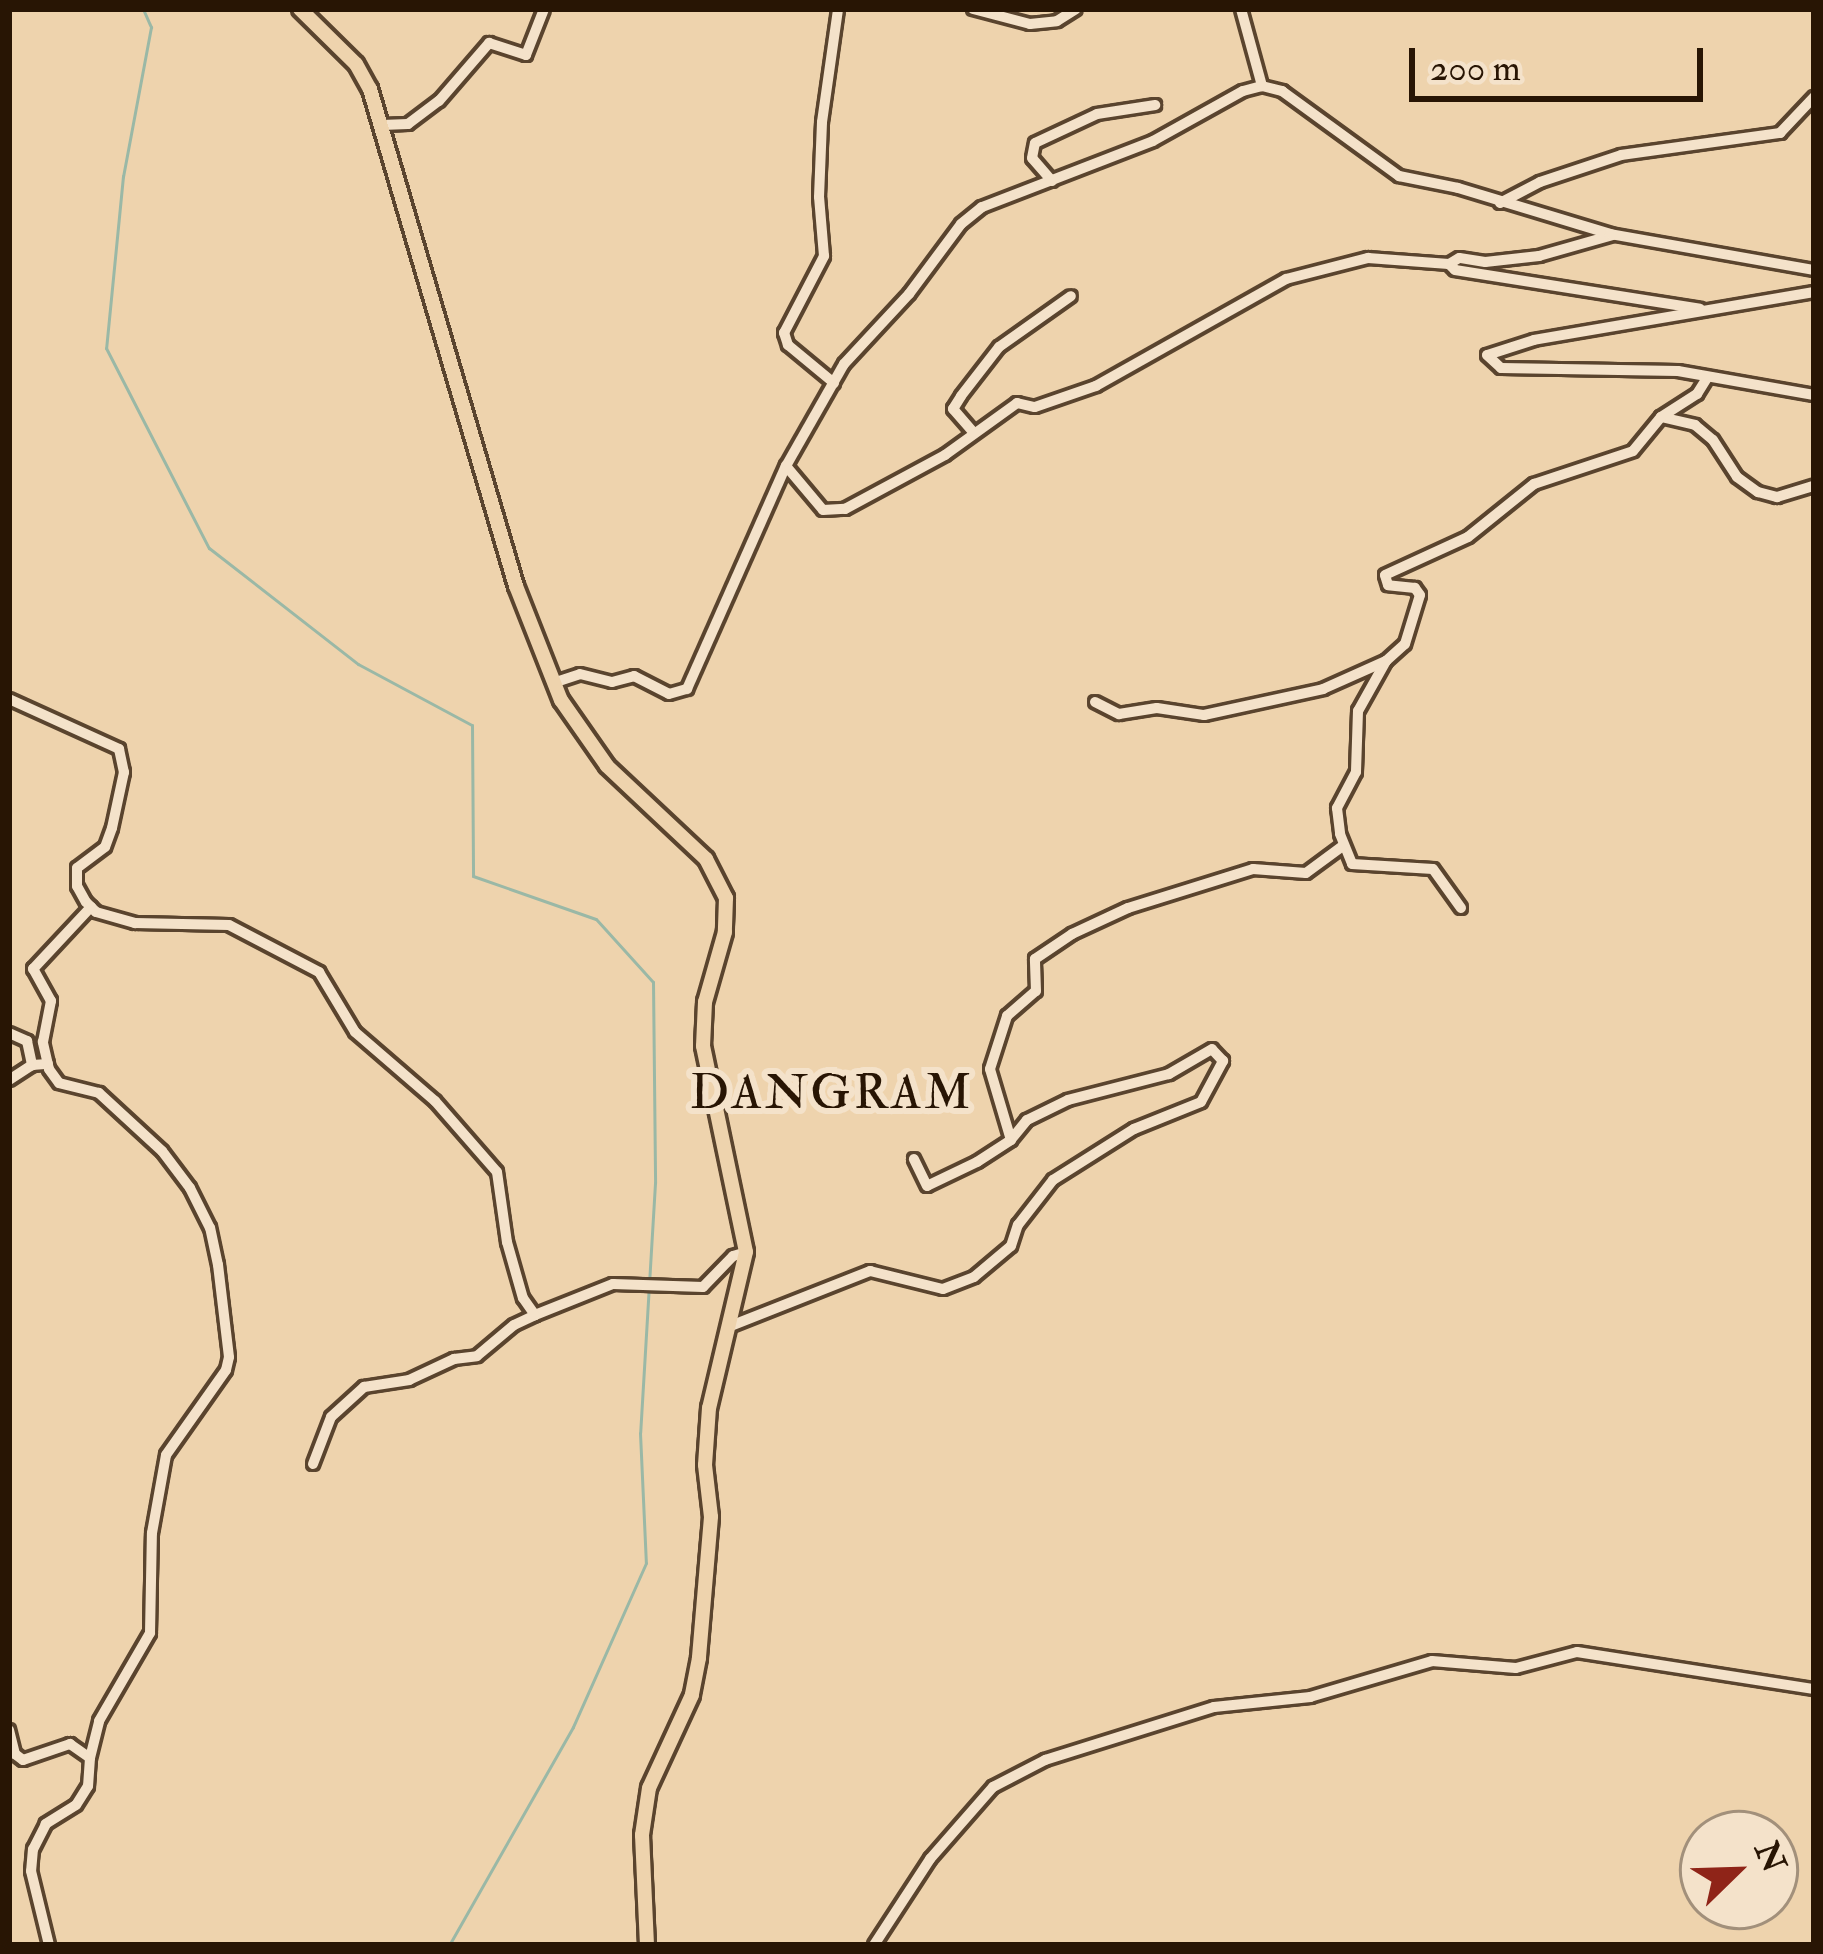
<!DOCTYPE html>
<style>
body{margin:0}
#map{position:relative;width:1823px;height:1954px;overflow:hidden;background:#eed3ad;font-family:"IM FELL Double Pica",serif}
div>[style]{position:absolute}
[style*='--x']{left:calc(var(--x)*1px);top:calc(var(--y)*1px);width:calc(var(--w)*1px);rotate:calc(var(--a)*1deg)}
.stream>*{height:3px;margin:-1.5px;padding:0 1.5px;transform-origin:1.5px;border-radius:1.5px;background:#9ab8a6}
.roads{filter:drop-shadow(3px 0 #5a442e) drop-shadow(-3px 0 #5a442e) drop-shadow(0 3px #5a442e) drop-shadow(0 -3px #5a442e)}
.minor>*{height:10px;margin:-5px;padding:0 5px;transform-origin:5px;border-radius:5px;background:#f4e2ca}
.major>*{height:14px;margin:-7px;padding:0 7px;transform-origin:7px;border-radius:7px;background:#eed3ad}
span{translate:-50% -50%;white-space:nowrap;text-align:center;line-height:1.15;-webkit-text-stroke:12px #f4e2ca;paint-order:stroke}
.quarter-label{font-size:48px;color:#281504;letter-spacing:3px}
.frame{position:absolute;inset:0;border:12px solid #281504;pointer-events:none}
.north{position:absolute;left:1679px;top:1810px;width:120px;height:120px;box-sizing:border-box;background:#f4e2ca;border:3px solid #a2907b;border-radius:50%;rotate:67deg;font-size:33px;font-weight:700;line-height:48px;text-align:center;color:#281504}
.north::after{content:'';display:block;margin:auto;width:42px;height:54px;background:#8f2418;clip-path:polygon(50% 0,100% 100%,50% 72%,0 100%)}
.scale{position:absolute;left:1409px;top:48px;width:294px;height:54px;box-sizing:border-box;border:6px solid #281504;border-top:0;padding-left:15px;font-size:36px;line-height:42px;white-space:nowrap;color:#281504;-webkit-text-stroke:9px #f4e2ca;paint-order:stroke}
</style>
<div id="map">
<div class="stream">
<div style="--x:143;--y:9;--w:20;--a:66"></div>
<div style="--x:151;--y:27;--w:152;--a:100.6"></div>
<div style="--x:123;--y:176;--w:173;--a:95.6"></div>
<div style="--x:106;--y:348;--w:225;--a:62.8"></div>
<div style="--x:209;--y:548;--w:189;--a:37.9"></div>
<div style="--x:358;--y:664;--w:129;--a:28.2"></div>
<div style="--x:472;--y:725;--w:151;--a:89.6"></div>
<div style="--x:473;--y:876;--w:130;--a:19.3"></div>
<div style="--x:596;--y:919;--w:85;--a:47.9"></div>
<div style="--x:653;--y:982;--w:201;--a:89.4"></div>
<div style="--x:655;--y:1183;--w:250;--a:93.4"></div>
<div style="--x:640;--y:1433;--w:130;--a:87.4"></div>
<div style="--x:646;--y:1563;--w:180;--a:114"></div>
<div style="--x:573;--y:1727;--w:251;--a:119.6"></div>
</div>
<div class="roads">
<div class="minor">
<div style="--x:973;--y:9;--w:59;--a:14.7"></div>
<div style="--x:1030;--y:24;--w:27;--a:-6"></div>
<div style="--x:1057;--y:21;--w:22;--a:-32"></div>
<div style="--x:1241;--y:9;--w:80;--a:74.7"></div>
<div style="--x:382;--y:125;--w:26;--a:-2"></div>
<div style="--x:408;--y:124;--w:39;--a:-37"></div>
<div style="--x:439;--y:101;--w:77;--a:-49.2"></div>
<div style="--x:489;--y:43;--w:39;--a:18"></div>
<div style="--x:526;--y:55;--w:49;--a:-68.6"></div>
<div style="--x:1052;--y:181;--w:30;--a:-131"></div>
<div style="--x:1032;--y:158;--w:15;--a:-79"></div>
<div style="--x:1035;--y:143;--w:68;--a:-25.1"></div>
<div style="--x:1097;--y:114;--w:59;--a:-8.8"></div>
<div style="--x:1500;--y:203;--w:45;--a:-27.7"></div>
<div style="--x:1540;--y:182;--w:85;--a:-18.4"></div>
<div style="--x:1621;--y:155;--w:161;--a:-7.9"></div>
<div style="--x:1780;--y:133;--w:50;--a:-46.6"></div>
<div style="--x:1613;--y:235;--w:77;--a:164.2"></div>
<div style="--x:1539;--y:256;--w:54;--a:173.7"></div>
<div style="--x:1485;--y:262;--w:26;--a:-171"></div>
<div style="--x:1459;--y:258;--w:12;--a:149"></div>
<div style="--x:1449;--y:264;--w:8;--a:45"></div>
<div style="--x:1455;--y:270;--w:248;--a:9"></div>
<div style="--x:1814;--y:292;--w:284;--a:170.3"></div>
<div style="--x:1534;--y:340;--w:49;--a:162.3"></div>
<div style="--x:1487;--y:355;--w:19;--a:43"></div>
<div style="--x:1501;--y:368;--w:177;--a:1"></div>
<div style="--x:1678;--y:371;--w:138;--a:10"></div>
<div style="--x:834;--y:383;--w:60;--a:-140.4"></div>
<div style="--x:788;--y:345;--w:13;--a:-108"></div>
<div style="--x:784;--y:333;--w:87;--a:-62.5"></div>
<div style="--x:824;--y:256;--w:59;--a:-94.8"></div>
<div style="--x:819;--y:197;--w:75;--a:-87.7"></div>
<div style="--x:822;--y:122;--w:114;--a:-81.9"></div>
<div style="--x:1661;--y:417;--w:35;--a:13"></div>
<div style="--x:1695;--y:425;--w:23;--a:40"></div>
<div style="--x:1713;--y:440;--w:44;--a:57"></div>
<div style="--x:1737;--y:477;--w:26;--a:36"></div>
<div style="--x:1758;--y:492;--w:20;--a:15"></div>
<div style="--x:1777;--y:497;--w:39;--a:-17"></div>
<div style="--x:974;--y:433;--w:32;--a:-131"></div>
<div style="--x:953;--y:409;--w:15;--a:-58"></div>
<div style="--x:961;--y:396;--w:62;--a:-52.2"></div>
<div style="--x:999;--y:347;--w:88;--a:-35.3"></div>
<div style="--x:786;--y:466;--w:57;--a:49.9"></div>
<div style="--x:823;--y:510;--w:22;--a:-3"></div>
<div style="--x:845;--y:509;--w:114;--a:-28.4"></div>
<div style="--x:945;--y:455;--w:89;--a:-35.8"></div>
<div style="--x:1017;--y:403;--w:18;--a:13"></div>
<div style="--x:1035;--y:407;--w:65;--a:-19"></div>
<div style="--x:1096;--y:386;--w:218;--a:-29.4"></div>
<div style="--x:1286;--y:279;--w:85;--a:-14.4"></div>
<div style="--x:1368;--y:258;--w:81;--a:4.2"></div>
<div style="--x:1386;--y:661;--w:57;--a:119.2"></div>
<div style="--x:1358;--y:711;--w:61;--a:91.9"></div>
<div style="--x:1356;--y:772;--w:41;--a:117.8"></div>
<div style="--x:1337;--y:808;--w:26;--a:83"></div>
<div style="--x:1340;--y:834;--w:32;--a:68"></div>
<div style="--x:1352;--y:864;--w:81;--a:3.5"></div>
<div style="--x:1433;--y:869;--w:48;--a:54.3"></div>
<div style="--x:553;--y:683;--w:28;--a:-18"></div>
<div style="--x:580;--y:674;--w:33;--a:14"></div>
<div style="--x:612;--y:682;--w:23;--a:-15"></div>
<div style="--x:634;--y:676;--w:39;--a:27"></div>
<div style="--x:669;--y:694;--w:19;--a:-16"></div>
<div style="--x:687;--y:689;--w:244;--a:-66.1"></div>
<div style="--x:786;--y:466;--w:117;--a:-60.4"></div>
<div style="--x:844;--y:364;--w:96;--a:-47.1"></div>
<div style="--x:909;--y:294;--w:87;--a:-53.4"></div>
<div style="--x:961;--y:224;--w:27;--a:-39"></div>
<div style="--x:982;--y:207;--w:183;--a:-21.1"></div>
<div style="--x:1153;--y:141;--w:103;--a:-29.1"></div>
<div style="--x:1243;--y:91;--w:20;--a:-15"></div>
<div style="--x:1262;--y:86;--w:21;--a:14"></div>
<div style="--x:1282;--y:91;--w:145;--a:36"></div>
<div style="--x:1399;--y:176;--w:60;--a:11.5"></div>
<div style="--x:1458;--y:188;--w:159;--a:16.8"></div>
<div style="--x:1610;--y:234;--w:207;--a:10"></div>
<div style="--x:9;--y:699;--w:121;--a:24.4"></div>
<div style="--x:119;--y:749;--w:24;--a:78"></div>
<div style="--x:124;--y:772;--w:57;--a:102.1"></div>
<div style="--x:112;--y:828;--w:20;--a:110"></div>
<div style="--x:105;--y:847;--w:35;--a:143"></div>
<div style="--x:77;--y:868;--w:18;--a:90"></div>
<div style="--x:77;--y:886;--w:18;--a:61"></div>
<div style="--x:86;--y:902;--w:14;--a:45"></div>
<div style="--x:96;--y:912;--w:41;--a:15.8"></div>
<div style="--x:135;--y:923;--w:94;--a:1.2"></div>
<div style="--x:229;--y:925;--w:102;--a:27.6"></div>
<div style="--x:319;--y:972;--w:70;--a:59"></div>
<div style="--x:355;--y:1032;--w:106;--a:40.8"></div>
<div style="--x:435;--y:1101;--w:94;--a:48.9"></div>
<div style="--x:497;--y:1172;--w:71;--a:81.9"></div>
<div style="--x:507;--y:1242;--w:58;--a:74.1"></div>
<div style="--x:523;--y:1298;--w:21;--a:55"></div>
<div style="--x:535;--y:1315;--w:84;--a:-21.7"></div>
<div style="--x:613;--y:1284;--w:90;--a:1.9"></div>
<div style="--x:703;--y:1287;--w:43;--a:-45.9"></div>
<div style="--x:733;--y:1256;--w:14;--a:-17"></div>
<div style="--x:1095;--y:702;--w:27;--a:27"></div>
<div style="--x:1119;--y:714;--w:38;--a:-9"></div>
<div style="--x:1157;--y:708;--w:48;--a:8.5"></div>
<div style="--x:1204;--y:715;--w:122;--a:-12.3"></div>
<div style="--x:1323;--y:689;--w:69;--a:-24"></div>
<div style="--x:1386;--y:661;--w:25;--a:-42"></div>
<div style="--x:1405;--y:644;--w:51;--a:-73"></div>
<div style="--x:1420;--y:595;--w:9;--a:-126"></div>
<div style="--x:1415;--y:588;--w:27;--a:-174"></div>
<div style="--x:1388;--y:585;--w:10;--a:-107"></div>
<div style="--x:1385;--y:575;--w:91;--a:-24.6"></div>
<div style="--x:1468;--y:537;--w:85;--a:-38.8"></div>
<div style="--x:1534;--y:484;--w:104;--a:-18.4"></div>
<div style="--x:1633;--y:451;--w:44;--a:-50.5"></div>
<div style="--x:1661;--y:417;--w:43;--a:-32.6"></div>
<div style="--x:1697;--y:394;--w:19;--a:-58"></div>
<div style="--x:9;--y:1033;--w:20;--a:24"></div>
<div style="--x:27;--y:1041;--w:25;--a:78"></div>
<div style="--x:9;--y:1080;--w:27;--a:-33"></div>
<div style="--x:32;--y:1065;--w:16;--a:-4"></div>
<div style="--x:1011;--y:1140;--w:74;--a:-106.5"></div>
<div style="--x:990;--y:1069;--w:56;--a:-72.2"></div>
<div style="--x:1007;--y:1016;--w:38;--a:-41"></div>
<div style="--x:1036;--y:991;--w:32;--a:-92"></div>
<div style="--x:1035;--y:959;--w:45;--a:-34"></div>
<div style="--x:1072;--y:934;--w:62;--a:-24.9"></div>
<div style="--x:1128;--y:908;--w:131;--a:-17.3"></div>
<div style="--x:1253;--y:869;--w:53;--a:4.3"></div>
<div style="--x:1306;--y:873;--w:47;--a:-36.4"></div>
<div style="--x:728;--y:1327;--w:153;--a:-21.5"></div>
<div style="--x:870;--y:1271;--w:75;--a:13.9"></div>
<div style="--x:943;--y:1289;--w:33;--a:-21"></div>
<div style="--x:974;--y:1277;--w:48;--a:-40"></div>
<div style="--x:1011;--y:1246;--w:22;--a:-72"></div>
<div style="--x:1018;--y:1225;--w:57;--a:-52.1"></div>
<div style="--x:1053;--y:1180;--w:96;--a:-32.2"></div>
<div style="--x:1134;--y:1129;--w:72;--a:-21.9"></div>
<div style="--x:1201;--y:1102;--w:47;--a:-61.8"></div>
<div style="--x:1223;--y:1061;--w:16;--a:-133"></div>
<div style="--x:1212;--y:1049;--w:50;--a:149.8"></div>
<div style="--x:1169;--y:1074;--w:104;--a:165.6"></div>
<div style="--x:1068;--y:1100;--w:46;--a:154"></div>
<div style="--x:1027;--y:1120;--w:26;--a:129"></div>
<div style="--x:1011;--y:1140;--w:40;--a:147.1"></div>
<div style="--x:977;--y:1162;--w:55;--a:154.4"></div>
<div style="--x:927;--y:1186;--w:30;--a:-116"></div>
<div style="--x:313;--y:1464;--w:50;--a:-69"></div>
<div style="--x:331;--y:1417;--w:45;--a:-42.3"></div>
<div style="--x:364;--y:1387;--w:46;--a:-8.8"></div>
<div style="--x:409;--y:1380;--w:50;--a:-25"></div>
<div style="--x:454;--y:1359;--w:23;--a:-7"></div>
<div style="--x:477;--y:1356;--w:48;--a:-40"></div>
<div style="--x:514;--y:1325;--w:23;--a:-25"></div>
<div style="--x:9;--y:1730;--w:25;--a:76"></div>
<div style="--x:15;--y:1754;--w:10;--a:37"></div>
<div style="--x:23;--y:1760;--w:50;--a:-18.8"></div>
<div style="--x:70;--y:1744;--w:24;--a:35"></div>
<div style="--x:90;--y:1758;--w:28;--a:94"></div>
<div style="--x:88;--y:1786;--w:22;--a:122"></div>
<div style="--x:76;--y:1805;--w:36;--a:148"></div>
<div style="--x:46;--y:1824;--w:28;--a:117"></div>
<div style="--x:33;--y:1849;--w:22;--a:95"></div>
<div style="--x:31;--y:1871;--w:76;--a:76.3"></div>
<div style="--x:90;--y:1758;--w:38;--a:-76"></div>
<div style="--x:99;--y:1721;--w:102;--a:-59.9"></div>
<div style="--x:150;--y:1633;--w:100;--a:-88.9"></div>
<div style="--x:152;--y:1533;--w:79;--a:-79.8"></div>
<div style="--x:166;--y:1455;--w:104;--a:-54.8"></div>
<div style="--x:226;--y:1370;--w:13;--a:-77"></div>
<div style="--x:229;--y:1357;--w:93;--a:-96.8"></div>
<div style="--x:218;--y:1265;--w:38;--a:-102"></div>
<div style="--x:210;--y:1228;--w:45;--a:-116.6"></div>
<div style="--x:190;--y:1188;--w:46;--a:-127.1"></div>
<div style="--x:162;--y:1151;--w:86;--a:-137.4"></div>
<div style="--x:99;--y:1093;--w:41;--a:-166"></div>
<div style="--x:59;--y:1083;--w:17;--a:-126"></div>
<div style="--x:49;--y:1069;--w:28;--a:-103"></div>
<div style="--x:43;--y:1042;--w:42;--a:-79"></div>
<div style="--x:51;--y:1001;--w:37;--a:-119"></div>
<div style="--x:33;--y:969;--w:85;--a:-46.9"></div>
<div style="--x:874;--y:1945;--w:103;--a:-56.9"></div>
<div style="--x:930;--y:1859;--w:96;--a:-48.8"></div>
<div style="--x:993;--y:1787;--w:59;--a:-27.4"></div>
<div style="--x:1045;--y:1760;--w:177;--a:-17.4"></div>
<div style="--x:1214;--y:1707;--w:97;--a:-5.9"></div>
<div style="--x:1310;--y:1697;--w:127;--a:-16.4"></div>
<div style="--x:1432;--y:1661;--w:84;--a:4.8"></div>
<div style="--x:1516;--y:1668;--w:63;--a:-14.7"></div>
<div style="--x:1577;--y:1652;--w:240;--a:8.9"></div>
</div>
<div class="major">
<div style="--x:300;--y:9;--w:78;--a:44.5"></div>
<div style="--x:356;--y:64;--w:29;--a:61"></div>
<div style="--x:370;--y:89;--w:518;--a:73.63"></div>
<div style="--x:516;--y:586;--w:123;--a:68.5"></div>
<div style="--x:561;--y:700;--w:80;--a:55.1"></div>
<div style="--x:607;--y:766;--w:136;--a:43.2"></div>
<div style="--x:706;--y:859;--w:44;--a:62.9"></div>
<div style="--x:726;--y:898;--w:34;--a:92"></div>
<div style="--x:725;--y:932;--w:73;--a:105.9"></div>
<div style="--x:705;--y:1002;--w:44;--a:92.6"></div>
<div style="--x:703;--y:1046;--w:210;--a:78.2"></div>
<div style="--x:746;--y:1252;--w:160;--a:103.3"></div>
<div style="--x:709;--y:1408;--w:57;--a:94"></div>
<div style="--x:705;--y:1465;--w:52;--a:83.4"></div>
<div style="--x:711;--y:1517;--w:142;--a:94.9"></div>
<div style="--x:699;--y:1658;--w:38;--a:101"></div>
<div style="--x:692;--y:1695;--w:102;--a:114.8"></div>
<div style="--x:649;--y:1788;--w:48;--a:98.5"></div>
<div style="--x:642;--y:1835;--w:110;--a:87.4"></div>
</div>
</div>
<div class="quarter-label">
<span style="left:832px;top:1094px">DANGRAM</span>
</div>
<div class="frame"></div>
<div class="north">N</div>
<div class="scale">200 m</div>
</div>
